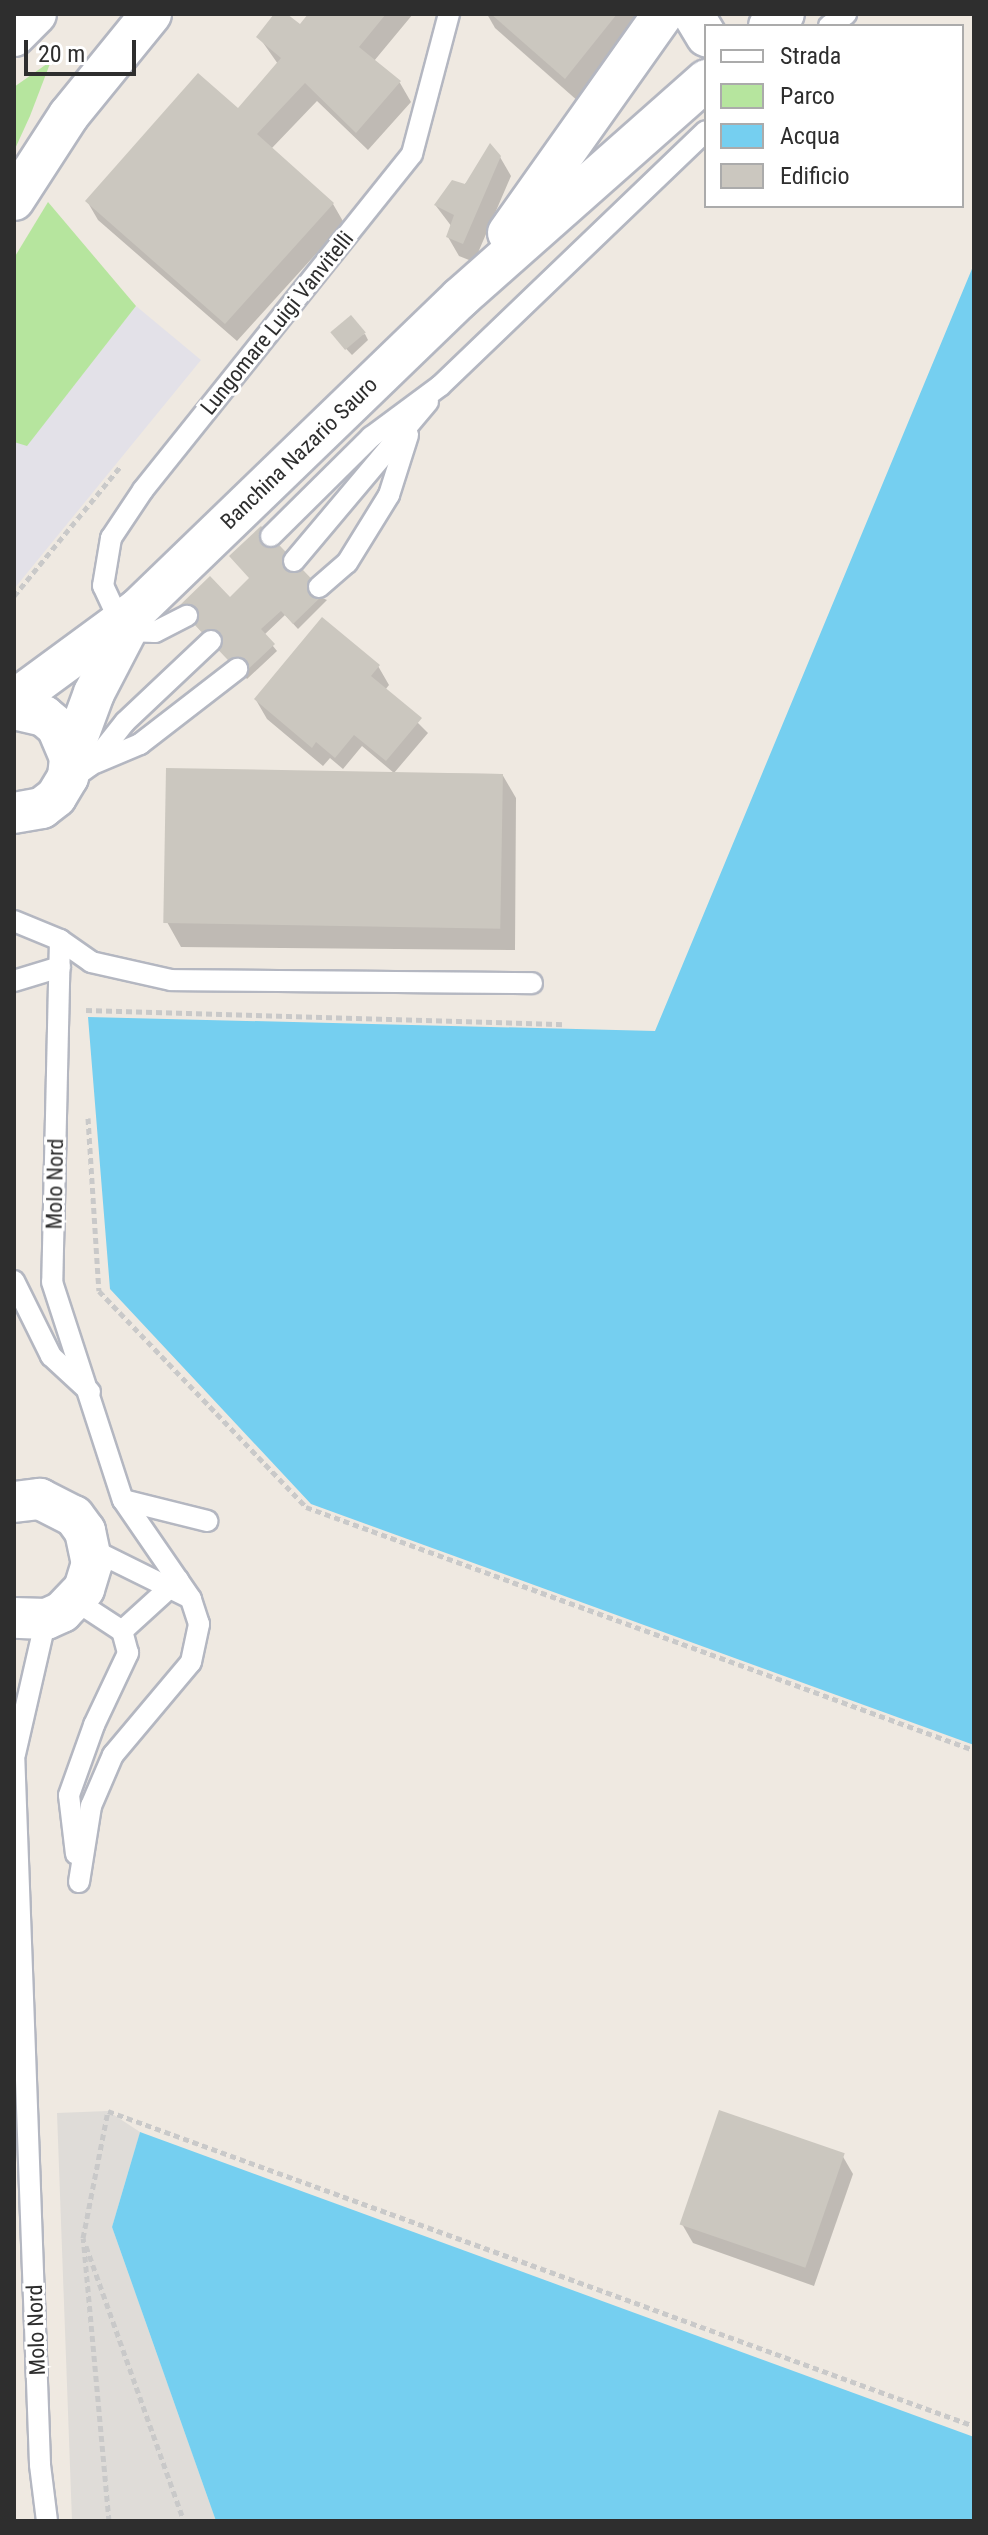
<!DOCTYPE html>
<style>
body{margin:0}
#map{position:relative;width:988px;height:2535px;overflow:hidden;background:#efe9e1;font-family:"Roboto Condensed",sans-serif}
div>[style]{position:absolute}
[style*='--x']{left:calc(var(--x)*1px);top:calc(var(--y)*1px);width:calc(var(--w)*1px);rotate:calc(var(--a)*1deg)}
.industrial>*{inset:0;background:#e3e1e8}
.green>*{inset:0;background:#b6e59e}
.plaza>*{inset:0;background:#dfdcd8}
.water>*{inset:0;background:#75cff0}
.shadow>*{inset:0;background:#0003}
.building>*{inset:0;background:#cbc7bf;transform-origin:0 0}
.path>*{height:5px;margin-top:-2.5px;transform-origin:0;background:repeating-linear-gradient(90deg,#c9c9c9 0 6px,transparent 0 10px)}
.roads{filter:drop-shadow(2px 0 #b4b7c1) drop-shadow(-2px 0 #b4b7c1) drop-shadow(0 2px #b4b7c1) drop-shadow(0 -2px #b4b7c1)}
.lane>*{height:20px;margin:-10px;padding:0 10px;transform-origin:10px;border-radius:10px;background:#fff}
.street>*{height:40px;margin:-20px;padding:0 20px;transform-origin:20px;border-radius:20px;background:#fff}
span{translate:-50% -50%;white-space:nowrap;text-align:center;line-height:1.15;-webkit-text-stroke:6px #fff;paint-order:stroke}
.street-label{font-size:22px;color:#2e2e2e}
.frame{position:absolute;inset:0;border:16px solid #2e2e2e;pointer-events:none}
.legend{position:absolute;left:704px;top:24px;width:260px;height:184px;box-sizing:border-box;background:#fff;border:2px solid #ababab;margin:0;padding:10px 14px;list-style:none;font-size:24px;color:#2e2e2e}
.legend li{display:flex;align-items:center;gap:16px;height:40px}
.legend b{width:40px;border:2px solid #ababab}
.scale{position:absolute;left:24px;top:40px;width:112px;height:36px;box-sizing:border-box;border:4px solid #2e2e2e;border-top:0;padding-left:10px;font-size:24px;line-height:28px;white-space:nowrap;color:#2e2e2e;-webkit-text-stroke:6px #fff;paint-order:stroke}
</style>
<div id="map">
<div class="industrial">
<div style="clip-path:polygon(136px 306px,201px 360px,14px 589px,14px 442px,27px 445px)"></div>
</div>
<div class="green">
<div style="clip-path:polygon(51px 61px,30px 116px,14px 151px,14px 87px)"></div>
<div style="clip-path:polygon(48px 202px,136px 306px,27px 446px,14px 442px,14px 258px)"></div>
</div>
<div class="plaza">
<div style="clip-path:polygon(108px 2111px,140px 2132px,112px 2227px,216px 2521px,72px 2521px,57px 2113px)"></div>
</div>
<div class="water">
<div style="clip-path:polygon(974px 264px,974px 1745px,311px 1504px,110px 1289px,88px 1017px,655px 1031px)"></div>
<div style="clip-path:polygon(140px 2132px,974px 2437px,974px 2521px,216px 2521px,112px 2227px)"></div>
</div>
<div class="shadow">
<div style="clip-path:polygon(276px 14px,300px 27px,311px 14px,413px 14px,374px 61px,400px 83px,411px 102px,368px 150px,317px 101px,271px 149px,333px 204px,344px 223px,237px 341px,98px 220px,87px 201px,238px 110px,278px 64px,259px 37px)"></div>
<div style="clip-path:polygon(487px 14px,650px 14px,579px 102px,495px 28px)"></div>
<div style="clip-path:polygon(500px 157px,511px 176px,474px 262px,459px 256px,448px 237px,452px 227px,436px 206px)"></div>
<div style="clip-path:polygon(365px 334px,368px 340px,352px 355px,338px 340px)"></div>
<div style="clip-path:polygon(231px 557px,327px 600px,298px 629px,285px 615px,264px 635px,277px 651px,247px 679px,184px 613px,230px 600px,251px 579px)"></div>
<div style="clip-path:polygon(378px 666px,389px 685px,385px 690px,428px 733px,394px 773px,502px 774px,516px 798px,515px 950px,181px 947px,167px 922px,394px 773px,362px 746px,343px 769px,330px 758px,323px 766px,267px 719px,256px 700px)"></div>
<div style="clip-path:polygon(842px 2155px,853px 2174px,814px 2286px,693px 2243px,682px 2224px)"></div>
</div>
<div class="building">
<div style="clip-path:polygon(274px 14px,287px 14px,300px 24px,308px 14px,386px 14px,359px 47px,401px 81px,356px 133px,305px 83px,257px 134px,334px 203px,225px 324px,85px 201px,198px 73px,238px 108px,281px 58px,256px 37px)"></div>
<div style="clip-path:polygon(491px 14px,617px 14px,565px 79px)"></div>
<div style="clip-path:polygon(490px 143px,501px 156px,463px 244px,446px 237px,454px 215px,434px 205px,452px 180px,465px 184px)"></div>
<div style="left:351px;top:315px;width:23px;height:27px;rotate:50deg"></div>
<div style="clip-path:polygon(261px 526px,325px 593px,293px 624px,281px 611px,261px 629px,275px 644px,242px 675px,178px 607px,210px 576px,230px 597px,249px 578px,229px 556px)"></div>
<div style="clip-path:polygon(322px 617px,380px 665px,371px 676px,422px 718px,386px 761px,354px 735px,335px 758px,316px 742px,312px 748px,254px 699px)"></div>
<div style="left:166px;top:768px;width:337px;height:155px;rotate:1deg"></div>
<div style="left:719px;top:2110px;width:133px;height:121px;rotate:19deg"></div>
</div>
<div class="path">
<div style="--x:14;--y:596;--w:167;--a:-50.6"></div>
<div style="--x:86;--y:1010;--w:479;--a:1.7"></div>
<div style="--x:88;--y:1118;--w:173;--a:86.4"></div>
<div style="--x:99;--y:1291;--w:299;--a:46.2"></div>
<div style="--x:306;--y:1507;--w:711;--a:19.99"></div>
<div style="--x:86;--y:2246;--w:292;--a:70.4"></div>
<div style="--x:109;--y:2521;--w:284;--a:-95.2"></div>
<div style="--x:83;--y:2238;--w:129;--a:-78.9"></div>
<div style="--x:108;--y:2111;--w:922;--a:19.99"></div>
</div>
<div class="roads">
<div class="lane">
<div style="--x:829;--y:26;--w:21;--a:-35"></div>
<div style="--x:271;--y:536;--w:141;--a:-44.7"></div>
<div style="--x:371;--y:437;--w:86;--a:-36.5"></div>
<div style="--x:440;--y:386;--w:368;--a:-43.8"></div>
<div style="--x:294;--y:561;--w:208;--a:-49.9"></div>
<div style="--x:319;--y:587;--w:37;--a:-41"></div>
<div style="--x:347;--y:563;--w:80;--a:-58.3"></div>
<div style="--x:389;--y:495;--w:63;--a:-72.4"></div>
<div style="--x:120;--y:622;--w:40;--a:-115"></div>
<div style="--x:103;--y:586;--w:49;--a:-80.5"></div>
<div style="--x:111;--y:538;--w:58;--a:-56.3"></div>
<div style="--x:143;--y:490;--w:430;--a:-51.3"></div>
<div style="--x:412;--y:154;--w:145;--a:-75.2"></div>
<div style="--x:126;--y:631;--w:29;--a:2"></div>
<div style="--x:155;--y:632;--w:36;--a:-27"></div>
<div style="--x:95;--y:763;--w:49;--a:-22.9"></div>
<div style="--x:140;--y:744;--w:123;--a:-37.7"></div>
<div style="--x:69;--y:781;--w:27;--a:-36"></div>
<div style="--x:91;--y:765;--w:55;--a:-51.7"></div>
<div style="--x:125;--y:722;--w:118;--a:-43.3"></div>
<div style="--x:14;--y:921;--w:50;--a:22.4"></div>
<div style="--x:60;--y:940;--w:38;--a:35"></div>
<div style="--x:91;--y:962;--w:82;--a:12.7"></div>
<div style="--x:171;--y:980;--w:361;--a:0.5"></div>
<div style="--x:60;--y:940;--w:342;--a:91.3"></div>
<div style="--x:52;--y:1282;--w:229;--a:72"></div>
<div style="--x:14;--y:981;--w:48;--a:-16.9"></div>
<div style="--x:14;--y:1281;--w:84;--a:63.7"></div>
<div style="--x:51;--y:1356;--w:53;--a:42.7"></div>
<div style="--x:91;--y:1549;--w:108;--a:26.3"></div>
<div style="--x:122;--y:1631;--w:76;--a:-42.3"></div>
<div style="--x:14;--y:1751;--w:714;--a:87.91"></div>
<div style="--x:40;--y:2465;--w:56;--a:82.9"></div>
<div style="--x:15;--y:1754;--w:139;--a:-77.1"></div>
<div style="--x:76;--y:1854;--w:59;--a:-96.8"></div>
<div style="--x:69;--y:1795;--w:74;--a:-70.3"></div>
<div style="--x:94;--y:1725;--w:80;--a:-64.7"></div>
<div style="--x:128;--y:1653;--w:23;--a:-105"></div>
<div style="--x:122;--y:1631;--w:55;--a:-146.9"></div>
<div style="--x:79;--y:1882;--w:77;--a:-81"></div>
<div style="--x:91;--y:1806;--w:56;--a:-66.7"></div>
<div style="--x:113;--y:1755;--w:121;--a:-50"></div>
<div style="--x:191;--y:1662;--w:39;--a:-78"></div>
<div style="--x:199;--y:1624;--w:26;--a:-108"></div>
<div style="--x:191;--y:1599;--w:120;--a:-124.5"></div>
<div style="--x:123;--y:1500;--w:87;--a:14"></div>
</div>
<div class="street">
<div style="--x:693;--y:14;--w:26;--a:59"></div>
<div style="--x:769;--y:26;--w:19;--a:-39"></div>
<div style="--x:14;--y:36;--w:31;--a:-45"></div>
<div style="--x:14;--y:200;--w:101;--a:-57.1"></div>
<div style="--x:69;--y:115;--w:130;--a:-50.9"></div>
<div style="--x:508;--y:233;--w:268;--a:-54.7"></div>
<div style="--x:14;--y:700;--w:154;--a:-36.3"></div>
<div style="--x:138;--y:609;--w:448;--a:-44"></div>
<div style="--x:460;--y:298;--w:329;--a:-41.5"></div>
<div style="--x:14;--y:709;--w:31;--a:13"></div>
<div style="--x:44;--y:716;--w:17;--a:40"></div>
<div style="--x:57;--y:727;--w:34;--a:67"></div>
<div style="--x:70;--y:758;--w:19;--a:96"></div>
<div style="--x:68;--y:777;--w:23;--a:121"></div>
<div style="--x:56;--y:797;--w:18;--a:142"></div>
<div style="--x:42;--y:808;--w:28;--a:170"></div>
<div style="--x:70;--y:758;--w:69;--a:-69.7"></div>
<div style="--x:94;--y:693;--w:87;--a:-62.5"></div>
<div style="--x:14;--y:1502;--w:26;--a:-7"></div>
<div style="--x:40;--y:1499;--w:38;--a:27"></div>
<div style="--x:74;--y:1516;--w:19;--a:54"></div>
<div style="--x:85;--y:1531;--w:33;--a:78"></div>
<div style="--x:92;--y:1563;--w:27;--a:107"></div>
<div style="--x:84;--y:1589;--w:32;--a:134"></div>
<div style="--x:62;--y:1612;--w:17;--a:156"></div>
<div style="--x:46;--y:1619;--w:32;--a:-178"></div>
</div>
</div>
<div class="street-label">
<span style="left:277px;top:323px;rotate:-51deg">Lungomare Luigi Vanvitelli</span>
<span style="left:299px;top:453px;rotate:-44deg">Banchina Nazario Sauro</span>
<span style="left:55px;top:1184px;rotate:-89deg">Molo Nord</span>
<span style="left:36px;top:2330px;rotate:-92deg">Molo Nord</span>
</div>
<div class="frame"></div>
<ul class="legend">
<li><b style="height:10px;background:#fff"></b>Strada</li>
<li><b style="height:22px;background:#b6e59e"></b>Parco</li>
<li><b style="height:22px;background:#75cff0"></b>Acqua</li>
<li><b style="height:22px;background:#cbc7bf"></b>Edificio</li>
</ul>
<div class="scale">20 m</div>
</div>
